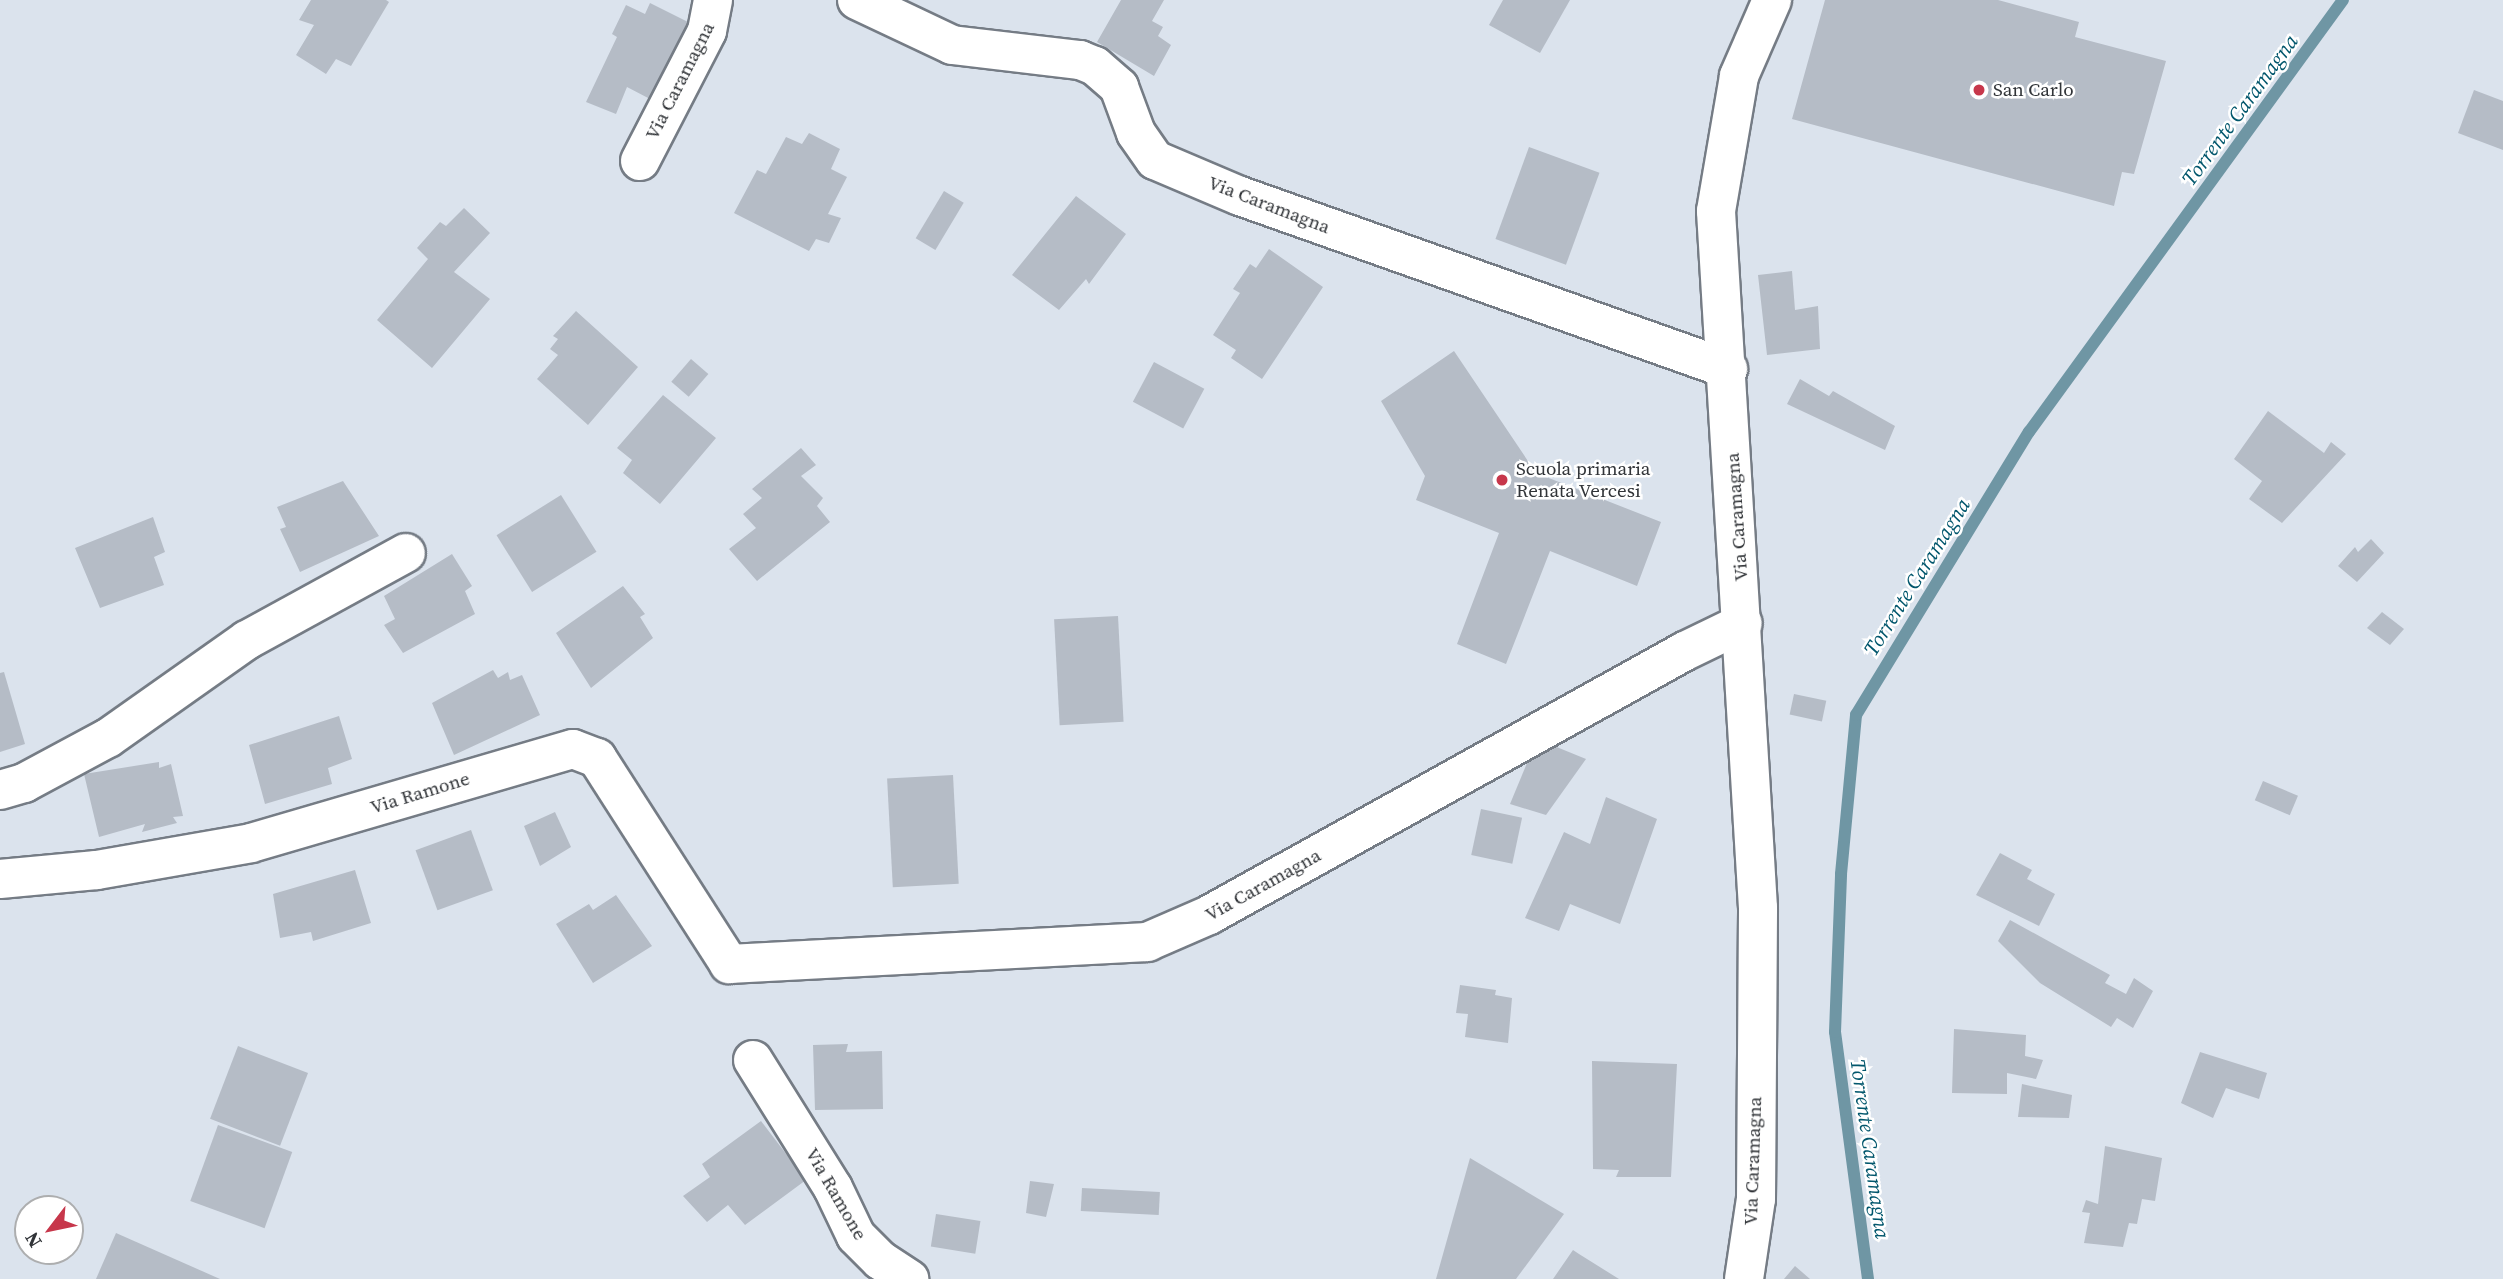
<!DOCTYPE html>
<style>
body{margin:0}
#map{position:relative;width:2503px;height:1279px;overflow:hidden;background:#dbe3ed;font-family:"Source Serif 4",serif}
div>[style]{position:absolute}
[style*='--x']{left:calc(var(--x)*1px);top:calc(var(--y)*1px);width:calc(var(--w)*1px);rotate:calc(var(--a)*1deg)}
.stream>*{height:12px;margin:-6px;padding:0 6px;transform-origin:6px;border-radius:6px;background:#6f96a4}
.building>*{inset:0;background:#b5bcc6;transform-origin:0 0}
.roads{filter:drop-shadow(2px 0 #757c85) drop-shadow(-2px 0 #757c85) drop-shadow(0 2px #757c85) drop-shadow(0 -2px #757c85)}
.street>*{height:38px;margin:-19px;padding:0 19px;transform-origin:19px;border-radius:19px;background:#fff}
.secondary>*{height:38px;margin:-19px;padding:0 19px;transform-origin:19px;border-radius:19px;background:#fff}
.dots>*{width:19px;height:19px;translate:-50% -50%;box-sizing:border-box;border:4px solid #fff;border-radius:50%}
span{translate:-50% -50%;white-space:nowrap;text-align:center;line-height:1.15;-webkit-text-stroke:5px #fff;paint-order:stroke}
.street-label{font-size:19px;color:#313438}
.poi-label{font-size:19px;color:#313438}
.left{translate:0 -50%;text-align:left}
.water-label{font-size:21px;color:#01566c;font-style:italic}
.north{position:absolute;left:14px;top:1195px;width:70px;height:70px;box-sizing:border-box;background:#fff;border:2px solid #adaeaf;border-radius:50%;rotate:238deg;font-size:19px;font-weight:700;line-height:28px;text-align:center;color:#313438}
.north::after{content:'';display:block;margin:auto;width:24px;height:32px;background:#c7374b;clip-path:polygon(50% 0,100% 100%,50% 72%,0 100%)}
</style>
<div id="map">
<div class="stream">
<div style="--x:1868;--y:1279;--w:249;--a:-97.6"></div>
<div style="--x:1835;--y:1032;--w:158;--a:-87.8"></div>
<div style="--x:1841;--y:874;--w:160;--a:-84.6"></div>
<div style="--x:1856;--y:715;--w:332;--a:-58.6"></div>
<div style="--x:2029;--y:432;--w:534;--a:-53.99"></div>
</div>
<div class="building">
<div style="clip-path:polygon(311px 0,386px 0,389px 2px,351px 66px,336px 59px,326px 74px,296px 55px,314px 25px,299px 20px)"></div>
<div style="clip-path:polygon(1121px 0,1164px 0,1152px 21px,1163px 27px,1158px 36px,1171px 45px,1154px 76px,1097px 42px)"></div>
<div style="clip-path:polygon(1503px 0,1570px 0,1540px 53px,1489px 25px)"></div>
<div style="clip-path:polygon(1825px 0,1998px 0,2079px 22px,2075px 37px,2166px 61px,2134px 174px,2122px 172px,2114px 206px,1792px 119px)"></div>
<div style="clip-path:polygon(650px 3px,692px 24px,667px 81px,661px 77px,650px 99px,627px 87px,616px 114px,586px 102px,617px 37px,612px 34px,626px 5px,645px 14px)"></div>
<div style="clip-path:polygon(2474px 90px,2503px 101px,2503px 150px,2458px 133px)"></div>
<div style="clip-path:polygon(809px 133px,840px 149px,831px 169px,847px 177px,828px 214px,841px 218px,829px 243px,816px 239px,809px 251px,734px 213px,757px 170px,766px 174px,786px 137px,802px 144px)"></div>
<div style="left:1529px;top:147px;width:75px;height:98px;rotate:20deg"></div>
<div style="left:944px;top:191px;width:23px;height:55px;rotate:31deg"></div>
<div style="clip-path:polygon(1076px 196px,1126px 234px,1089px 284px,1086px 279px,1059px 310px,1012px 275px)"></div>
<div style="clip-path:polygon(464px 208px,490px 233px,454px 272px,490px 299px,432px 368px,377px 320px,428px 259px,417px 248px,440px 222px,446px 226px)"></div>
<div style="clip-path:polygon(1269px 249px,1323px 287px,1262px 379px,1231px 358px,1236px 350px,1213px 335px,1240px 293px,1233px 289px,1250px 264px,1256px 268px)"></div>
<div style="clip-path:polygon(1792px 271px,1795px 310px,1818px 306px,1820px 349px,1767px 355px,1758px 275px)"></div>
<div style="clip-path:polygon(576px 311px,638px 367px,588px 425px,537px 379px,558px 355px,550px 349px,558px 339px,553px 336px)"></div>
<div style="clip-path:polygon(1454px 351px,1536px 473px,1661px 522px,1637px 586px,1550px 551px,1506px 664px,1457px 644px,1499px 533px,1416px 500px,1425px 476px,1381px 401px)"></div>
<div style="left:691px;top:359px;width:23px;height:30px;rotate:41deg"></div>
<div style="left:1154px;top:362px;width:57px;height:45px;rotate:28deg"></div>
<div style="clip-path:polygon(1800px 379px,1829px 396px,1833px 391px,1895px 426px,1885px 450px,1787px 404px)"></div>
<div style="clip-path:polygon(663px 395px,716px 438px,660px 504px,623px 473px,632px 460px,617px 448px)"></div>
<div style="clip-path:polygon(2268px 411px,2324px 453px,2331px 442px,2346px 454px,2282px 523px,2249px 499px,2262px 481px,2234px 459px)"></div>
<div style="clip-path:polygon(801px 448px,816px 465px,801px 476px,823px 498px,817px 506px,830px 522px,757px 581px,729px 549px,756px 528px,743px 514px,762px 498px,752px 489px)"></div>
<div style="clip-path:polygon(343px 481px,379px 536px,300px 572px,280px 529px,286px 527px,277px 507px)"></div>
<div style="left:561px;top:495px;width:67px;height:76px;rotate:58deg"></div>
<div style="clip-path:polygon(153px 517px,165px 552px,154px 557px,164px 585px,100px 608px,75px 548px)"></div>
<div style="clip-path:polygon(2371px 539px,2384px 553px,2357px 582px,2338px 566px,2355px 547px,2358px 552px)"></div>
<div style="clip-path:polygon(452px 554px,472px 586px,465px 591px,475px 614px,403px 653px,384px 625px,395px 619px,384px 596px)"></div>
<div style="clip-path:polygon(623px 586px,645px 614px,640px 617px,653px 638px,591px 688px,556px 633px)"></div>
<div style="clip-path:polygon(2382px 612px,2404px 629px,2390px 645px,2367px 628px)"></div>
<div style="left:1118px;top:616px;width:106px;height:64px;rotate:87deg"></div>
<div style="clip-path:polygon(493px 670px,498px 678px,508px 672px,510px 680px,522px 675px,540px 715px,454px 755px,432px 703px)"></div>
<div style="clip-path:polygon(4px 672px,25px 744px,0 752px,0 673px)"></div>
<div style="left:1794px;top:694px;width:33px;height:21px;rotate:12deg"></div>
<div style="clip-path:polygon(339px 716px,352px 759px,328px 768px,332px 784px,265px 804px,249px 745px)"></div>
<div style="clip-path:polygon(1537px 739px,1586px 759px,1546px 815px,1510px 804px)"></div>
<div style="clip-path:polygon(159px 762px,159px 768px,171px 764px,183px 816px,173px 817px,177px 823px,142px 832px,145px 824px,99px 837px,84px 774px)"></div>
<div style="left:953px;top:775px;width:109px;height:66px;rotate:87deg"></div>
<div style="left:2263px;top:781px;width:38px;height:21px;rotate:23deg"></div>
<div style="clip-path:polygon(1606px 797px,1657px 819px,1620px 924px,1570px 904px,1559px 931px,1525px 918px,1564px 832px,1590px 844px)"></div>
<div style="left:1481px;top:809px;width:42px;height:47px;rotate:12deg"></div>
<div style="clip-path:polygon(555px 812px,571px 847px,540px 866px,524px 826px)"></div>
<div style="left:471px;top:830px;width:64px;height:59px;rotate:70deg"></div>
<div style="clip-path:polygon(2000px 853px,2032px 870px,2027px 879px,2055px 894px,2039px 926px,1976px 895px)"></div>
<div style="clip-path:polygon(355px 870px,371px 923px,313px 941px,311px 932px,280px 938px,273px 894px)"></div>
<div style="clip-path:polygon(616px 895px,652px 946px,593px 983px,556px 924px,589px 904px,593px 910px)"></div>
<div style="clip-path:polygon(2010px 920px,2110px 975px,2105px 983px,2126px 994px,2134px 978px,2153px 991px,2133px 1028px,2117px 1018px,2111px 1027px,2040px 983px,1998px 941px)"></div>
<div style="clip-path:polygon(1460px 985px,1496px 990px,1495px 995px,1512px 998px,1508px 1043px,1465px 1037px,1468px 1014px,1456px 1013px)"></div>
<div style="clip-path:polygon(1954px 1029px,2026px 1035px,2025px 1056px,2043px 1060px,2036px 1079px,2007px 1073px,2007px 1094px,1952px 1093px)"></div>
<div style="clip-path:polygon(848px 1044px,846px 1052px,882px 1051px,883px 1109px,815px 1110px,813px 1045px)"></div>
<div style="left:238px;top:1046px;width:75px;height:78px;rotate:21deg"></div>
<div style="clip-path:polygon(2200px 1052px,2267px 1073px,2259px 1099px,2226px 1088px,2213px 1118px,2181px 1103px)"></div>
<div style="clip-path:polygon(1592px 1061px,1677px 1064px,1671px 1177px,1616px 1177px,1619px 1170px,1593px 1169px)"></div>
<div style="clip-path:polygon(2022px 1084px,2072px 1095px,2069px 1118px,2018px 1117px)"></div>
<div style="clip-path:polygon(761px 1121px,806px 1180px,745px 1225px,728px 1205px,707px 1222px,683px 1196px,710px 1177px,702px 1164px)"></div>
<div style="left:218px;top:1125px;width:79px;height:81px;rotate:20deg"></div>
<div style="clip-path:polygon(2105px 1146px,2162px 1158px,2155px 1201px,2142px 1199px,2137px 1224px,2129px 1223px,2123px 1247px,2084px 1243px,2090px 1213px,2082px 1212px,2086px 1200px,2098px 1204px)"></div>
<div style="clip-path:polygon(1470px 1158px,1564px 1214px,1516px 1279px,1436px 1279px)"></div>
<div style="clip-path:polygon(1030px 1181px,1054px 1184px,1046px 1217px,1026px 1213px)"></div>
<div style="left:1082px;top:1188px;width:78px;height:23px;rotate:3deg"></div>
<div style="left:936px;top:1214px;width:45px;height:33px;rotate:9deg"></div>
<div style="clip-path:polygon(116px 1233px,220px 1279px,96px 1279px)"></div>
<div style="clip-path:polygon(1573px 1250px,1579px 1254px,1619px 1279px,1553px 1279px)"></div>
<div style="clip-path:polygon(1795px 1266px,1810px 1279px,1784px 1279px)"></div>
</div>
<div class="roads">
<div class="street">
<div style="--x:857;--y:0;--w:105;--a:25.3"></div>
<div style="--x:952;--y:45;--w:129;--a:6.7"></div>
<div style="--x:1080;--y:60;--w:16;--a:22"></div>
<div style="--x:1095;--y:66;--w:32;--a:41"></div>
<div style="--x:1119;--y:87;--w:49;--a:69.7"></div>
<div style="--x:1136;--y:133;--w:33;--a:55"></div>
<div style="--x:1155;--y:160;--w:92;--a:23"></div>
<div style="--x:1240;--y:196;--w:518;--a:19.52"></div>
<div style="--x:640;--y:161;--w:146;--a:-62.7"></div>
<div style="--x:707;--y:31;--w:32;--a:-79"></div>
<div style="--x:0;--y:790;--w:25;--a:-16"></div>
<div style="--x:24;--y:783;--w:95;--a:-28.2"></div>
<div style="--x:108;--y:738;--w:170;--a:-35.2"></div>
<div style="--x:247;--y:640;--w:181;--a:-28.7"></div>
<div style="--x:0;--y:879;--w:97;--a:-5.3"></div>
<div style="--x:97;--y:870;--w:156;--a:-9.9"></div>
<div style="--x:251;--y:843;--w:335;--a:-16.3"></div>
<div style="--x:573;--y:749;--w:26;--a:21"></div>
<div style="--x:597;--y:758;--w:245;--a:57.3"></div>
<div style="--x:729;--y:964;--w:419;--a:-3"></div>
<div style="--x:1147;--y:942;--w:68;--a:-23.5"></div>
<div style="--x:1209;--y:915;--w:544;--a:-29.01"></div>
<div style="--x:1685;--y:651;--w:64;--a:-25.8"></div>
<div style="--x:753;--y:1060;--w:151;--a:58"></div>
<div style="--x:833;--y:1188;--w:53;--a:64.4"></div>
<div style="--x:856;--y:1236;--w:34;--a:45"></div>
<div style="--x:880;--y:1260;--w:35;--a:33"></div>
</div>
<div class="secondary">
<div style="--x:1744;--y:1279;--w:81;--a:-81.5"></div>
<div style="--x:1756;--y:1199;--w:291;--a:-89.6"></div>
<div style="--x:1758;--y:908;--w:698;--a:-93.45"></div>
<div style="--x:1716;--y:211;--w:137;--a:-80.3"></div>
<div style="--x:1739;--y:76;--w:83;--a:-66.5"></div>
</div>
</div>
<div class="dots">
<div style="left:1979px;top:90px;background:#c7374b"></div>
<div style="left:1502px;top:480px;background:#c7374b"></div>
</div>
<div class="street-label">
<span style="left:680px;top:81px;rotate:-63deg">Via Caramagna</span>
<span style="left:1269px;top:205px;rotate:21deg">Via Caramagna</span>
<span style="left:1737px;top:517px;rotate:-94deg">Via Caramagna</span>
<span style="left:420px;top:793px;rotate:-17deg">Via Ramone</span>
<span style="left:1263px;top:885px;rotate:-29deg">Via Caramagna</span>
<span style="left:1753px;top:1161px;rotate:-88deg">Via Caramagna</span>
<span style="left:836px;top:1194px;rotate:60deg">Via Ramone</span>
</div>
<div class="poi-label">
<span class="left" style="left:1993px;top:90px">San Carlo</span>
<span class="left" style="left:1516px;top:480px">Scuola primaria<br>Renata Vercesi</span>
</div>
<div class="water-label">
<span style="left:2240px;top:110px;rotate:-54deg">Torrente Caramagna</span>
<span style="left:1917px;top:577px;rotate:-58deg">Torrente Caramagna</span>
<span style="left:1870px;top:1149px;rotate:82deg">Torrente Caramagna</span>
</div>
<div class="north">N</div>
</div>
